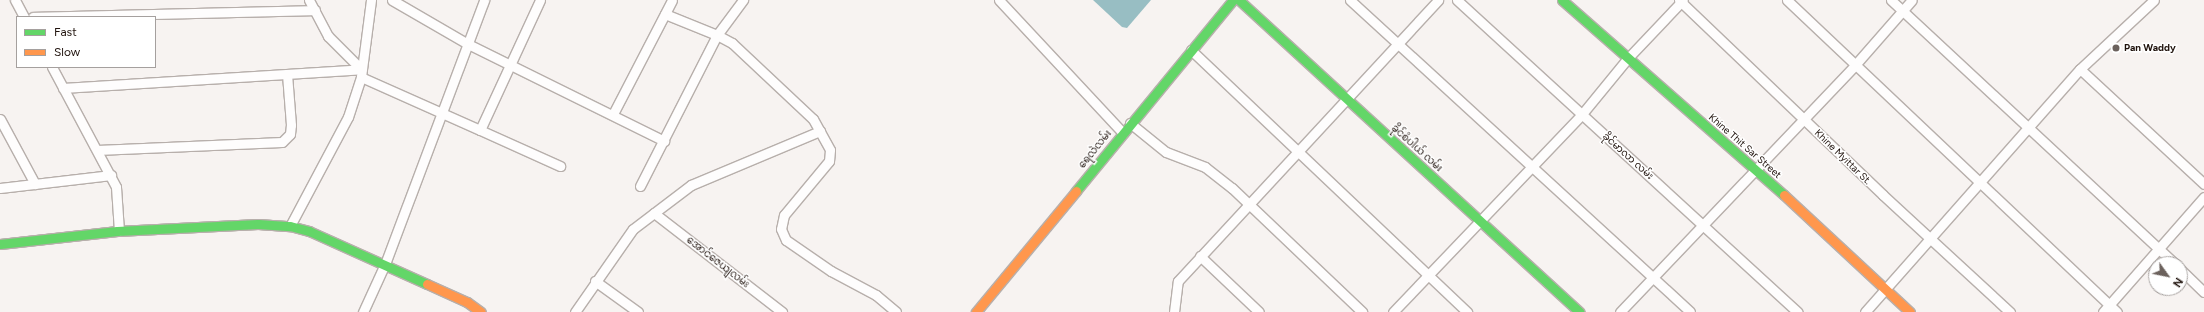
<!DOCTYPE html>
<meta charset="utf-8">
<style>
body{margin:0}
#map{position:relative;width:2204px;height:312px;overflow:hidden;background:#f7f3f1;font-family:Figtree,"Noto Sans Myanmar",sans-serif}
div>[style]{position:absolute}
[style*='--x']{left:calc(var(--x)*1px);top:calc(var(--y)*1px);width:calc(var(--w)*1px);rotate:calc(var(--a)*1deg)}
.water>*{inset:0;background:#98bec3}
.roads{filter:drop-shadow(1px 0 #b7afab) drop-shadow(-1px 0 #b7afab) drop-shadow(0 1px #b7afab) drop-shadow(0 -1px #b7afab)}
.street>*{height:9px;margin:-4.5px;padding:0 4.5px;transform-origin:4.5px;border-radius:4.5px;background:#fefdfd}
.fast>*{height:9px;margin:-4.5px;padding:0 4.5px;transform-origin:4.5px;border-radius:4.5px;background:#63d668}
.slow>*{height:9px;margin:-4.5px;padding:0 4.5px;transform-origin:4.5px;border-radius:4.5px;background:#ff974d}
.dots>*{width:11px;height:11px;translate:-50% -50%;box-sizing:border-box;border:2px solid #fff;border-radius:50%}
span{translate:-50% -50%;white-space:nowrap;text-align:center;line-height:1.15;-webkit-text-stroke:3px #fff;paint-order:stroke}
.poi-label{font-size:10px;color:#1f120c;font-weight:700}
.left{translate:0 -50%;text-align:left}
.street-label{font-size:10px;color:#1f120c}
.legend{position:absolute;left:16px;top:16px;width:140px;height:52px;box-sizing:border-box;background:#fff;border:1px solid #a5a09e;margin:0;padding:5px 7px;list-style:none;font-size:12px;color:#1f120c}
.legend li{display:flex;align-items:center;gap:8px;height:20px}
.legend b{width:20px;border:1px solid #a5a09e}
.north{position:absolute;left:2148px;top:256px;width:40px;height:40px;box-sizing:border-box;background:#fff;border:1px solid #a5a09e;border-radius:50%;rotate:123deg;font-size:11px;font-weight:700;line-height:16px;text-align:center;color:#1f120c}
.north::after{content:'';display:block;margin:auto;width:14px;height:18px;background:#6b615c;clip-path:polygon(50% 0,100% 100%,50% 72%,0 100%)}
</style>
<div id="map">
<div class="water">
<div style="clip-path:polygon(1093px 0,1151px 0,1127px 28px,1122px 27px)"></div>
</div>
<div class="roads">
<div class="street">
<div style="--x:15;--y:0;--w:19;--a:62"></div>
<div style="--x:309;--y:0;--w:41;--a:62.2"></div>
<div style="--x:328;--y:36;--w:47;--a:45"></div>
<div style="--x:392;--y:0;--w:88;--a:30.1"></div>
<div style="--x:468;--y:44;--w:219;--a:26.3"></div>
<div style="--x:999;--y:0;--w:182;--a:47"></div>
<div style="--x:1350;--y:0;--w:461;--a:42.5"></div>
<div style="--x:1457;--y:0;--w:462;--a:42.5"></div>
<div style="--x:1679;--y:0;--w:282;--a:43.7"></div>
<div style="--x:1883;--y:195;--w:173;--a:42.7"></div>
<div style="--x:1787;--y:0;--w:454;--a:43.4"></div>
<div style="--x:1891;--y:0;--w:388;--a:42.9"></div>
<div style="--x:665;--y:14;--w:56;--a:22"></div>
<div style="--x:717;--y:35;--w:17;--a:28"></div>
<div style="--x:732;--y:43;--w:111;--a:43.2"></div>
<div style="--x:813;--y:119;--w:35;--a:61"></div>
<div style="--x:830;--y:150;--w:11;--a:95"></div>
<div style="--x:829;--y:161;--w:70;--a:129.8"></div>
<div style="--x:784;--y:215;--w:14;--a:102"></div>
<div style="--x:781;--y:229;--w:12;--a:66"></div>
<div style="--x:786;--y:240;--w:55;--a:34.6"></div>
<div style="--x:831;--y:271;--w:51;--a:28.1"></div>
<div style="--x:876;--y:295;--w:26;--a:40"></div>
<div style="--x:33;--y:17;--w:282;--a:-1.4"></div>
<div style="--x:1191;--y:50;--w:381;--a:43.5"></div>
<div style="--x:52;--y:67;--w:136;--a:61.9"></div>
<div style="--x:116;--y:187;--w:44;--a:86.1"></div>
<div style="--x:2080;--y:69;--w:169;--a:42.8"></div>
<div style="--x:361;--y:77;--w:130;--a:24"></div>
<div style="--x:480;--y:130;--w:143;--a:-65.2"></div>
<div style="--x:63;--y:88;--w:299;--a:-3.6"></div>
<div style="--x:613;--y:114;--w:128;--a:-62.6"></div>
<div style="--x:0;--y:119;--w:74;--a:61.7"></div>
<div style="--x:1130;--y:123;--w:46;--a:38.9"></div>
<div style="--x:1166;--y:152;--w:42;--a:21"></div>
<div style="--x:1205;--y:167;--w:34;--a:38"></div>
<div style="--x:1232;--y:188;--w:180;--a:43.6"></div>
<div style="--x:480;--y:130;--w:88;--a:24.2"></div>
<div style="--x:97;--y:150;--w:185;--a:-2.5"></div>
<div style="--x:282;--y:142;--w:11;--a:-45"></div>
<div style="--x:290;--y:134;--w:9;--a:-84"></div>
<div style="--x:291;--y:125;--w:51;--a:-94.5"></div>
<div style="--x:640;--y:186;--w:169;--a:-63"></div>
<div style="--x:717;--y:35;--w:44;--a:-53.4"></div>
<div style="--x:0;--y:188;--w:112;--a:-6.7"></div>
<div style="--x:654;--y:213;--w:162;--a:37.7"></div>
<div style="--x:290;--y:226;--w:123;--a:-62"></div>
<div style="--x:348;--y:117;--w:42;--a:-72"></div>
<div style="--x:361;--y:77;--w:78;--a:-82.6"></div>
<div style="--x:1200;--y:256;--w:81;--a:43.5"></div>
<div style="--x:2180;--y:269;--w:33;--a:44"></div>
<div style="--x:595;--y:281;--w:53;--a:35.8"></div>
<div style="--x:363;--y:312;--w:53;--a:-65.4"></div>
<div style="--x:385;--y:264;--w:282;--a:-69.4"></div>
<div style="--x:575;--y:312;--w:101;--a:-55.1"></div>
<div style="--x:633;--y:229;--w:73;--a:-37.2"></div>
<div style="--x:691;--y:185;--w:140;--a:-22.7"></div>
<div style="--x:1174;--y:312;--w:31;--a:-83"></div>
<div style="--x:1178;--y:281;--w:383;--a:-47.2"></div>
<div style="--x:1393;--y:312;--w:274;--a:-46.3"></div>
<div style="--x:1582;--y:114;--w:71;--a:-50.7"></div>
<div style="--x:1627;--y:59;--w:81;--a:-46.5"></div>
<div style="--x:1620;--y:312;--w:341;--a:-46.4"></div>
<div style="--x:1855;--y:65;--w:86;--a:-48.8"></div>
<div style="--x:1865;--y:312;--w:324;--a:-48.5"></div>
<div style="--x:2080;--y:69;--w:101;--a:-43"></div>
<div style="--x:2103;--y:312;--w:153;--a:-48.7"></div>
</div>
<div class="fast">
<div style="--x:1239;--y:0;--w:462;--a:42.5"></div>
<div style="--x:1562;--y:0;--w:295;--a:41.3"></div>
<div style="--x:1076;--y:191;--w:247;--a:-50.6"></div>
<div style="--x:0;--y:244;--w:118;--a:-6.3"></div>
<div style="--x:117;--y:231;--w:141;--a:-2.8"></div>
<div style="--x:258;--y:224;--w:32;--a:4"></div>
<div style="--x:290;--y:226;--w:20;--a:15"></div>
<div style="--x:309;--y:231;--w:129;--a:24.2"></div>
</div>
<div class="slow">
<div style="--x:1784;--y:195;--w:172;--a:42.9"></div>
<div style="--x:427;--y:284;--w:44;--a:24.2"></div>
<div style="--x:467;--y:302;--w:17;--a:36"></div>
<div style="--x:976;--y:312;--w:157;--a:-50.4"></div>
</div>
</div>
<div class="dots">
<div style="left:2116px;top:48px;background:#6b615c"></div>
</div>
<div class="poi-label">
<span class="left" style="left:2124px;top:48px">Pan Waddy</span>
</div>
<div class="street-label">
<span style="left:1745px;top:146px;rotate:41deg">Khine Thit Sar Street</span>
<span style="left:1417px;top:148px;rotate:42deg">ခိုင်စံပါယ် လမ်း</span>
<span style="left:1095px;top:149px;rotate:-51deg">ရေလဲလမ်း</span>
<span style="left:1628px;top:156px;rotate:42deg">ခိုင်မာလာ လမ်း</span>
<span style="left:1843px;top:157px;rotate:44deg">Khine Myittar St.</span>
<span style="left:718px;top:262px;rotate:38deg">အောင်ဇေယျလမ်း</span>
</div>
<ul class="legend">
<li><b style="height:5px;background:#63d668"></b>Fast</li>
<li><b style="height:5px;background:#ff974d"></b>Slow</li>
</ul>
<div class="north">N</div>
</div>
